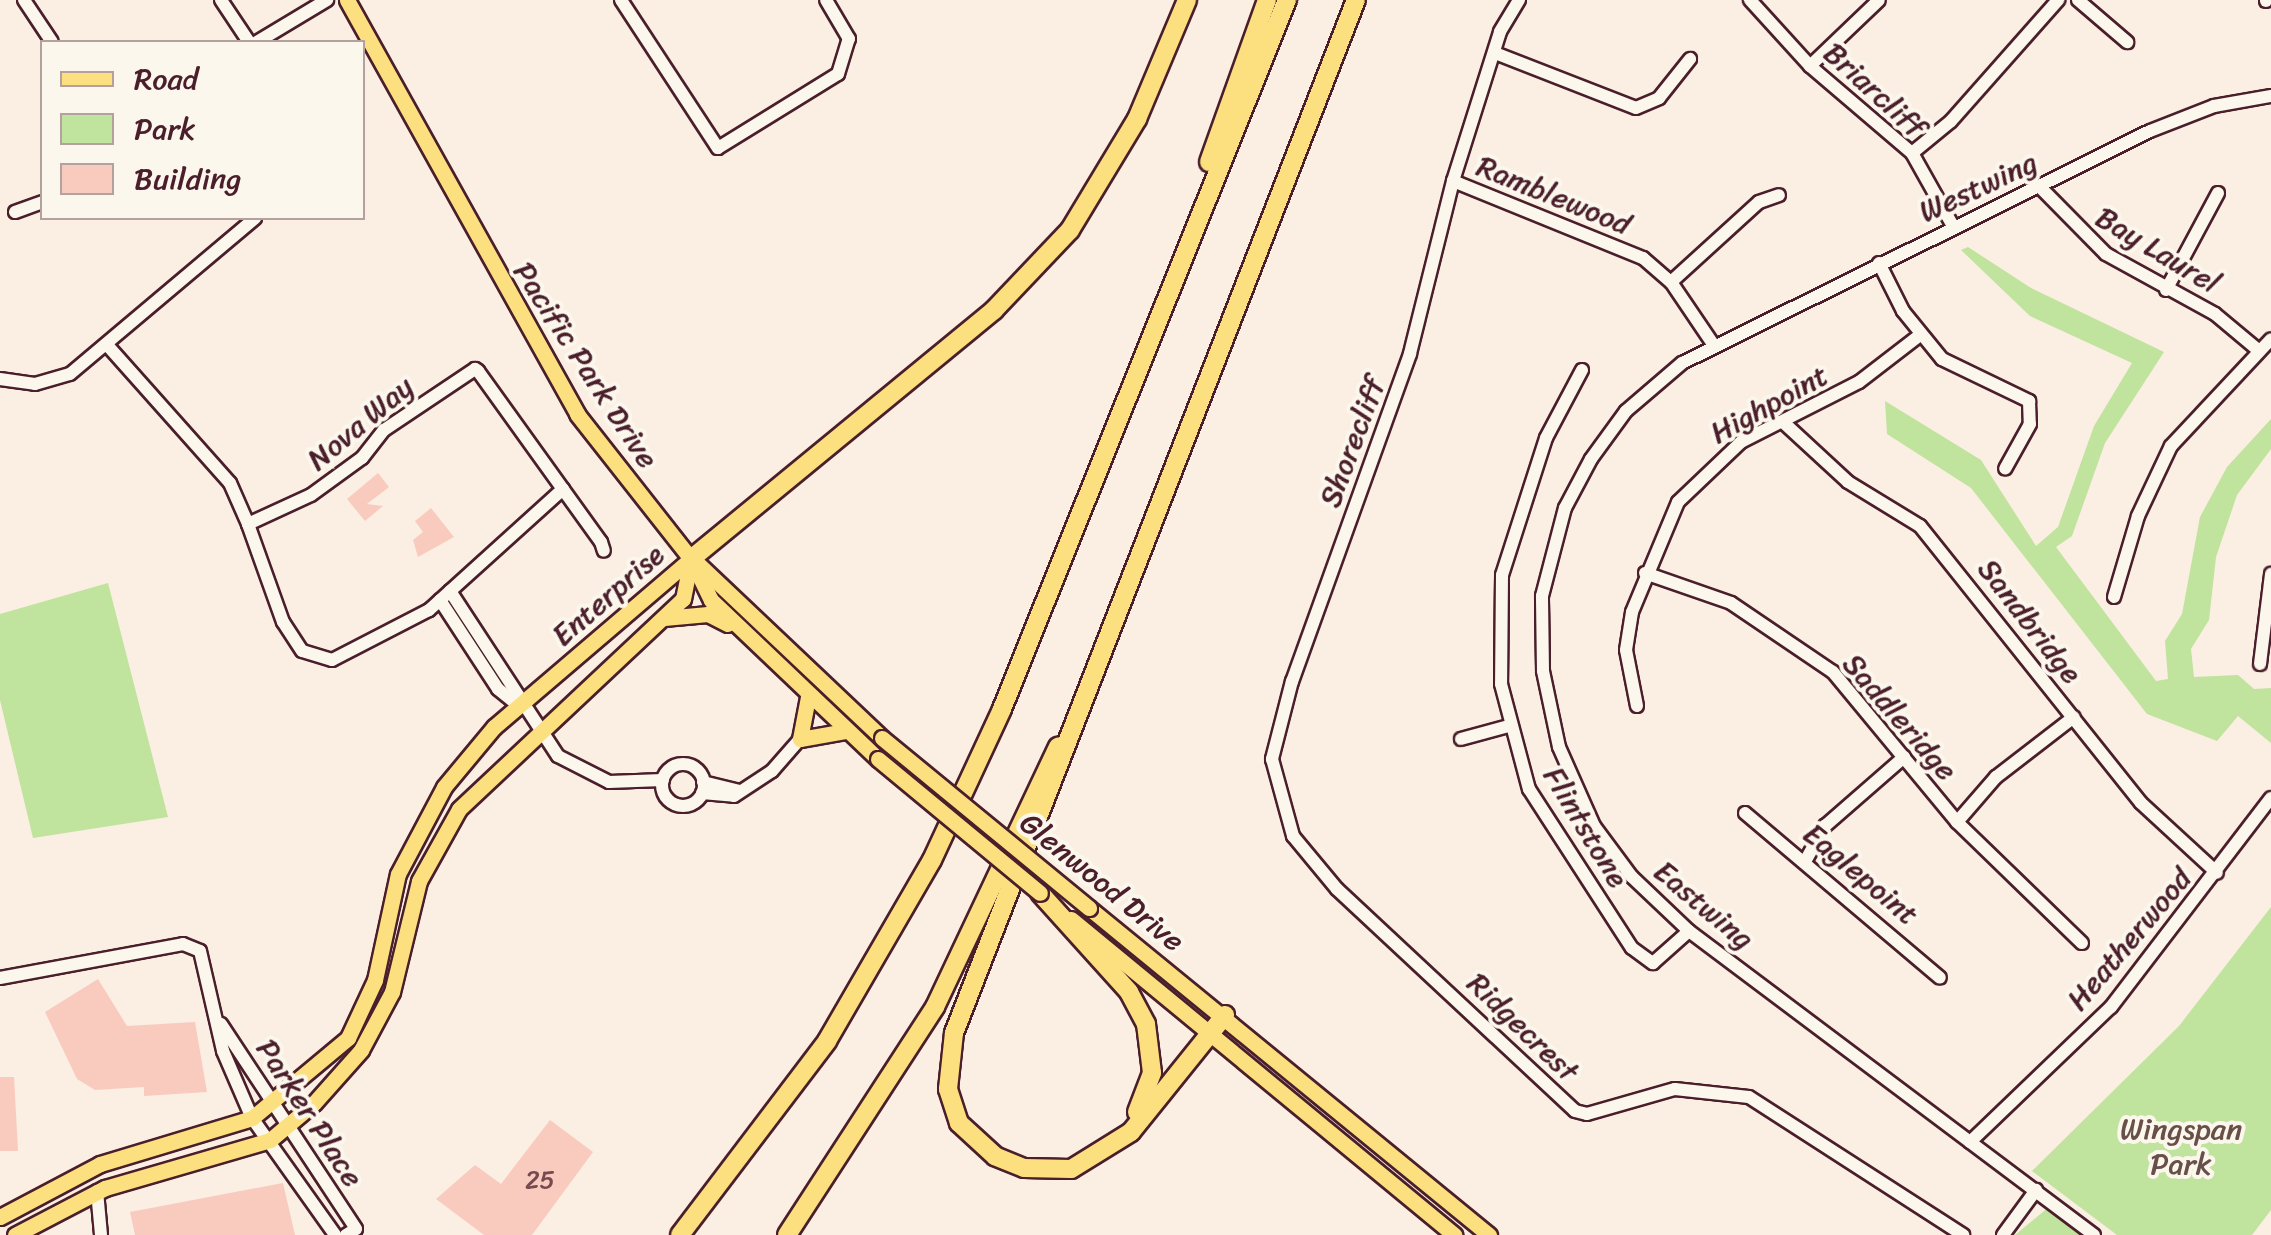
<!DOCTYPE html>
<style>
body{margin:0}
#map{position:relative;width:2271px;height:1235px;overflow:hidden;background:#fbeee3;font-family:Sriracha,sans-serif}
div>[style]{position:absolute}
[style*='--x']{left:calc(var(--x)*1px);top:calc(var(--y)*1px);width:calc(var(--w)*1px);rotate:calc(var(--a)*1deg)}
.green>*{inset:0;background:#c0e39d}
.building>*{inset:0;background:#f9cbbe}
.roads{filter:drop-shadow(2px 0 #4a1f2b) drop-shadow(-2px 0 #4a1f2b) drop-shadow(0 2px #4a1f2b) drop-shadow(0 -2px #4a1f2b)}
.minor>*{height:12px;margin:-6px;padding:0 6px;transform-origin:6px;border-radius:6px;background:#fbf7ec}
.minor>.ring{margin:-6px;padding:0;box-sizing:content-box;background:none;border:12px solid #fbf7ec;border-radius:50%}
.major>*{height:15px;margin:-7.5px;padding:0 7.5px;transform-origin:7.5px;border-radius:7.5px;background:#fce080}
.highway>*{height:18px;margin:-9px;padding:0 9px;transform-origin:9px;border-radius:9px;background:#fce080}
.bridges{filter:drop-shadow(2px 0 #4a1f2b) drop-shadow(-2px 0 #4a1f2b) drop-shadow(0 2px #4a1f2b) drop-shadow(0 -2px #4a1f2b)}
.major-bridge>*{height:15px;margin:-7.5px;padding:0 7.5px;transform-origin:7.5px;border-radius:7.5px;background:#fce080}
span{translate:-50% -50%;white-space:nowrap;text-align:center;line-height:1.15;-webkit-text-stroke:8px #fbf7ec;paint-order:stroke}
.number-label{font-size:25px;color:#764a50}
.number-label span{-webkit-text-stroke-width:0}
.street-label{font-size:30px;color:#4a1f2b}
.park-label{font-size:30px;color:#685048}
.legend{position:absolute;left:40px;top:40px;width:325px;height:180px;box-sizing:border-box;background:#fbf7ec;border:2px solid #b4a19f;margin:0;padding:12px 18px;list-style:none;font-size:30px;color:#4a1f2b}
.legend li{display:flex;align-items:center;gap:20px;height:50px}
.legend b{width:50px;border:2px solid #b4a19f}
</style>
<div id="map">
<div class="green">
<div style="clip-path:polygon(1968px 247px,2031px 288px,2164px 352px,2105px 443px,2072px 536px,2056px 547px,2156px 681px,2168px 679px,2165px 641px,2182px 614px,2200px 517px,2227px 467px,2271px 419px,2271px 449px,2237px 495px,2216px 557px,2209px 620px,2191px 649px,2194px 677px,2238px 675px,2254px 689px,2271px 688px,2271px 743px,2238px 716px,2217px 741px,2147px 714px,1971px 488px,1887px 434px,1885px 401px,1981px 460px,2036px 546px,2058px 527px,2094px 426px,2132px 363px,2030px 316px,1961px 250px)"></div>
<div style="clip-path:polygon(108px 583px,168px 817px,33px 838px,0 700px,0 614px)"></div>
<div style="clip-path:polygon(2271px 907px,2271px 1210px,2252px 1235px,2117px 1235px,2032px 1171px,2179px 1026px)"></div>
<div style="clip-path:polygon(2050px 1206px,2089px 1235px,2015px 1235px)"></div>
</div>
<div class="building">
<div style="clip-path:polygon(378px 473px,389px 487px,367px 504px,383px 506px,365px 521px,347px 499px)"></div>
<div style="clip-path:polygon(431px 508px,454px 537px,418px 557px,413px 540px,423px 532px,415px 521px)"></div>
<div style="clip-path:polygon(98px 979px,127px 1026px,195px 1022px,207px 1092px,144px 1096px,144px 1087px,95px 1090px,77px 1079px,45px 1012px)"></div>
<div style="clip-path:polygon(0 1077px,14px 1077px,18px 1151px,0 1151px)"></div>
<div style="clip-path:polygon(550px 1120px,593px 1152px,532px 1235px,484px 1235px,436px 1199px,475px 1165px,501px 1184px)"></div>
<div style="clip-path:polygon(283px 1183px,295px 1235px,135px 1235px,130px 1212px)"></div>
</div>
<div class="roads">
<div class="minor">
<div style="--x:24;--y:0;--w:50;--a:56.3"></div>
<div style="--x:221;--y:0;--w:50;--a:56.3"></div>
<div style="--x:621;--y:0;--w:177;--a:56.8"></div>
<div style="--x:718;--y:148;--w:141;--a:-31.7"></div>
<div style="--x:838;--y:74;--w:37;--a:-73"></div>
<div style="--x:849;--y:39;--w:45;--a:-120.5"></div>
<div style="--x:1519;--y:0;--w:37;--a:121"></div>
<div style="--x:1500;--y:32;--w:156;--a:107.5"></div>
<div style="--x:1453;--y:181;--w:178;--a:104"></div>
<div style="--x:1410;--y:354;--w:348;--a:109.8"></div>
<div style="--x:1292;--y:681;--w:81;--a:104.4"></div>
<div style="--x:1272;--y:759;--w:80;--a:74.7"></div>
<div style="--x:1293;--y:836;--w:69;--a:50.3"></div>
<div style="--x:1337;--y:889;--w:325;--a:43"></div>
<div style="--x:1575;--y:1111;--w:12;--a:14"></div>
<div style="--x:1587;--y:1114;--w:91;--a:-15.9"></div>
<div style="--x:1675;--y:1089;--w:74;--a:6.2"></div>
<div style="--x:1749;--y:1097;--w:255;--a:32.8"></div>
<div style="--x:1750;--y:0;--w:89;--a:47.7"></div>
<div style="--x:1810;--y:66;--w:134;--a:40.5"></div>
<div style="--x:1912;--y:153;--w:84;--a:60.7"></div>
<div style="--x:2078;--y:0;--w:65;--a:40.6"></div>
<div style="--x:2266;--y:0;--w:1;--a:90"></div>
<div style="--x:257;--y:42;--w:82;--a:-31"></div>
<div style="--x:1495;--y:53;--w:151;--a:21.3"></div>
<div style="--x:1636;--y:108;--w:25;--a:-23"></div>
<div style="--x:1659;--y:98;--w:50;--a:-51.5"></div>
<div style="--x:1810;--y:66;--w:95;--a:-43.7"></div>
<div style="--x:1912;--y:153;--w:50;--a:-39.4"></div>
<div style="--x:1951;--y:121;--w:162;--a:-48.5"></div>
<div style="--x:1453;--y:181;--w:205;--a:22.1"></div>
<div style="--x:1643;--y:258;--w:37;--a:41"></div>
<div style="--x:1671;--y:282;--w:75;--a:55.9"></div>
<div style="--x:2039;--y:186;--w:95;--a:45.4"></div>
<div style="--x:2106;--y:254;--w:124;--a:28.8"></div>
<div style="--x:2215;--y:314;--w:56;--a:39.9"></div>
<div style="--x:15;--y:212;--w:29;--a:-20"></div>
<div style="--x:1879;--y:263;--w:54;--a:63.4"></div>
<div style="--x:1903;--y:311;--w:62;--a:50.9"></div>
<div style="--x:1942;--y:359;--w:97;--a:25.8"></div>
<div style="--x:2029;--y:401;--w:23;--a:88"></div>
<div style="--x:2030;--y:424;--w:51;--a:119.1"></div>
<div style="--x:1671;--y:282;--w:119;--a:-42.3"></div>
<div style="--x:1759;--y:202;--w:21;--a:-19"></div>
<div style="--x:2166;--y:290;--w:110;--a:-61.8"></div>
<div style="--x:108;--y:346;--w:183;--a:48.3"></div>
<div style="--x:230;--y:483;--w:45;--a:66.3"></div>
<div style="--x:1582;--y:370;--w:77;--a:117.9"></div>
<div style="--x:1546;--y:438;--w:144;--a:107.8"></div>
<div style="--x:1502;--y:575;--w:109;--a:90.5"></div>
<div style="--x:1501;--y:684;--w:109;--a:75.1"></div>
<div style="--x:1529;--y:789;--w:189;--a:57.1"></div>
<div style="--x:1632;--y:948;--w:26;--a:36"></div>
<div style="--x:1653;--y:963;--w:48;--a:-41.6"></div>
<div style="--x:0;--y:379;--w:35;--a:8"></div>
<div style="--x:35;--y:384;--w:36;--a:-16"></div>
<div style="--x:70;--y:374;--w:242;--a:-40.1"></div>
<div style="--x:1783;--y:422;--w:88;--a:42.7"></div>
<div style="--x:1848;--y:482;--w:84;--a:31.4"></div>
<div style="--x:1920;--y:526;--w:354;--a:51.4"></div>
<div style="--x:2141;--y:803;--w:103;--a:42.6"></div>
<div style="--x:563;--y:489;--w:181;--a:137.9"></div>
<div style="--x:429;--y:610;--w:109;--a:152.7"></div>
<div style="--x:332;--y:660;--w:31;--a:-163"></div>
<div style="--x:302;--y:651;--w:35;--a:-123"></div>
<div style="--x:283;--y:622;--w:104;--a:-109.7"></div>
<div style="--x:248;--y:524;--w:69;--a:-24.7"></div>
<div style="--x:311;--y:495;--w:63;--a:-36"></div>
<div style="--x:362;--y:458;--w:36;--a:-52"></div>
<div style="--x:384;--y:430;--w:110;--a:-33.8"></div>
<div style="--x:475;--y:369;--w:4;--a:34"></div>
<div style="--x:478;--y:371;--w:211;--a:54.3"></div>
<div style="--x:601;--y:542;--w:9;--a:72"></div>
<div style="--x:1645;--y:573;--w:91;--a:19.2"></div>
<div style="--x:1731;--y:603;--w:123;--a:34.1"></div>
<div style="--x:1833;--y:672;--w:195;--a:50.4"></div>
<div style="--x:1957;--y:822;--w:174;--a:44.1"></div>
<div style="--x:450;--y:591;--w:197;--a:56.8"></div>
<div style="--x:558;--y:756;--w:57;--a:27"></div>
<div style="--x:609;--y:782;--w:54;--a:-2.1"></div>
<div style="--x:2114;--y:597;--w:84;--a:-73.5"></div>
<div style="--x:2138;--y:516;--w:77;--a:-64.8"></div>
<div style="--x:2171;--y:446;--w:146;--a:-46.9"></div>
<div style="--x:440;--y:600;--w:106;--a:56.9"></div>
<div style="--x:498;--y:689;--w:26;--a:39"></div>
<div style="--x:2260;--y:664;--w:91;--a:-83"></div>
<div style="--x:1637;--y:706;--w:57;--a:-101.1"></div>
<div style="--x:1626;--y:650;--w:38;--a:-81"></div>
<div style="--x:1632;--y:612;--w:119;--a:-67.3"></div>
<div style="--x:1678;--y:502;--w:87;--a:-43.6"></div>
<div style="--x:1741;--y:442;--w:132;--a:-27"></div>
<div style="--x:1859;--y:382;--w:77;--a:-37.6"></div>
<div style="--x:1461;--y:739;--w:50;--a:-15.2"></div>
<div class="ring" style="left:662px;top:764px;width:30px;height:30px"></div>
<div style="--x:703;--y:782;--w:38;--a:14"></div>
<div style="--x:702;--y:793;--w:32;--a:5"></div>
<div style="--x:734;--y:796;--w:45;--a:-33.3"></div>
<div style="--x:772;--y:771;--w:43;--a:-48.8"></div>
<div style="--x:1745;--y:813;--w:255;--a:40.2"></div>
<div style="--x:1957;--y:822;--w:60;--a:-49.1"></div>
<div style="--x:1996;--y:777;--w:98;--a:-37.6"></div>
<div style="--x:1807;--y:858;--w:37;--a:-61"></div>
<div style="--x:1825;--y:826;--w:105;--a:-41.1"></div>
<div style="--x:0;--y:978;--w:186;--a:-10.5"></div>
<div style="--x:183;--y:944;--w:18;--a:22"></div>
<div style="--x:200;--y:951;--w:103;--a:77"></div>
<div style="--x:223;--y:1051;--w:73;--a:66.6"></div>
<div style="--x:252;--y:1118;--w:143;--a:54.6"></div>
<div style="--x:221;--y:1024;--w:245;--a:56.6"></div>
<div style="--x:356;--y:1229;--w:12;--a:149"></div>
<div style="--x:1970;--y:1142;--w:195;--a:-43.8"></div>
<div style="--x:2111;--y:1007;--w:263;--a:-52.6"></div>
<div style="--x:97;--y:1191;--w:44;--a:84.8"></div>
<div style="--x:2003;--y:1235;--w:56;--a:-53.7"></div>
<div style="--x:2094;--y:1235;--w:506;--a:-143.11"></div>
<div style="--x:1689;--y:931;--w:79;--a:-136.5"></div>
<div style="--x:1632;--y:877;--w:64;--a:-126.7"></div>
<div style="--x:1594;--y:826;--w:86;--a:-113.9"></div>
<div style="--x:1559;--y:747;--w:78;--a:-101.9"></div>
<div style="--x:1543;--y:671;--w:75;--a:-90.8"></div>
<div style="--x:1542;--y:596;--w:91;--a:-75.4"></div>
<div style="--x:1565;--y:508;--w:55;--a:-62"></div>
<div style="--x:1591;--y:459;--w:59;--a:-53.9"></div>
<div style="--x:1626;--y:411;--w:74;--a:-40.6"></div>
<div style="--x:1682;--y:363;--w:522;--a:-26.37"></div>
<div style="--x:2150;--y:131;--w:69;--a:-21.3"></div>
<div style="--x:2214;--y:106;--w:58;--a:-10"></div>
</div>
<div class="major">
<div style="--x:347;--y:0;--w:474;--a:60.9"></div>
<div style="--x:577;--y:414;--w:184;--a:51.8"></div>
<div style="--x:691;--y:559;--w:46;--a:64"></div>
<div style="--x:711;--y:600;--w:231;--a:43.6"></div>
<div style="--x:695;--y:561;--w:257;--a:43.4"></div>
<div style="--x:664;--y:618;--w:44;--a:-5.2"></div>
<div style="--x:708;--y:614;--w:22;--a:27"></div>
<div style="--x:800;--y:739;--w:47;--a:-9.9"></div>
<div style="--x:800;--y:739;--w:43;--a:-79.2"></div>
<div style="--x:1089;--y:908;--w:517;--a:39.27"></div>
<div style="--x:1071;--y:919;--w:497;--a:39.5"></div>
<div style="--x:0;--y:1217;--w:113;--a:-27.9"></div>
<div style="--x:100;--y:1164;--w:159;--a:-16.8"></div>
<div style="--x:252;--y:1118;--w:125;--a:-39.8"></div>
<div style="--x:348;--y:1038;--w:64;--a:-65"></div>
<div style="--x:375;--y:980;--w:108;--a:-77.8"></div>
<div style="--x:398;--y:874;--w:98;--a:-62.1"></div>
<div style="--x:444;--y:787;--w:78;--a:-50.2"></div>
<div style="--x:494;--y:727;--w:259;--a:-40.5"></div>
<div style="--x:15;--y:1235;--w:102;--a:-27.6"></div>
<div style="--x:105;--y:1188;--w:172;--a:-16.2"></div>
<div style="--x:270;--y:1140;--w:57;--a:-40.1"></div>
<div style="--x:314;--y:1103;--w:71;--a:-48.4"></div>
<div style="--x:361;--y:1050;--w:66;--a:-61.9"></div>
<div style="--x:392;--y:992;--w:114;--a:-76.3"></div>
<div style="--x:419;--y:881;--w:82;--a:-60.9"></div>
<div style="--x:459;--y:809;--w:307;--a:-43.2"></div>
<div style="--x:683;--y:599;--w:41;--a:-78.7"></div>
</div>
<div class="highway">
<div style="--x:1209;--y:162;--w:172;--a:-70.3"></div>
<div style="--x:691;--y:559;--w:392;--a:-39.4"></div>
<div style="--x:994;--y:310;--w:110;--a:-46.5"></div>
<div style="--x:1070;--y:230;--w:130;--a:-58.9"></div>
<div style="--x:1137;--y:119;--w:129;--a:-67.2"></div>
<div style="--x:1040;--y:893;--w:133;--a:48"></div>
<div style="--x:1129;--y:992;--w:36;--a:62"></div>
<div style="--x:1146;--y:1024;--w:49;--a:83"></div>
<div style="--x:1152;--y:1073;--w:42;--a:111"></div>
<div style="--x:1225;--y:1015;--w:150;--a:128.8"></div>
<div style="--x:1131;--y:1132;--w:70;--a:148.3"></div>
<div style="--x:1071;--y:1169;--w:47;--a:-178.8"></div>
<div style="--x:1024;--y:1168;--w:31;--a:-158"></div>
<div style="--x:995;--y:1156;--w:49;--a:-137.5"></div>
<div style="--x:959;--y:1123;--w:36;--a:-108"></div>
<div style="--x:948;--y:1089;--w:56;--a:-83.9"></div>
<div style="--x:954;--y:1033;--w:1108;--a:-68.74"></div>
<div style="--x:680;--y:1235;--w:243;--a:-52.8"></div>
<div style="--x:827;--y:1041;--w:209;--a:-59.9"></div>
<div style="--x:932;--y:860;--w:166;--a:-65.1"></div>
<div style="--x:1002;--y:709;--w:764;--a:-68.1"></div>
<div style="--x:787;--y:1235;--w:272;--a:-57"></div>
<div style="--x:935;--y:1007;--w:288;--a:-64.7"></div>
</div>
</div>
<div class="bridges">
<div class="major-bridge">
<div style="--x:882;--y:738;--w:268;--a:39.4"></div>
<div style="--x:878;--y:759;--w:210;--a:39.6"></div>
</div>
</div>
<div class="number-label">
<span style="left:540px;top:1180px">25</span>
</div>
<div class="street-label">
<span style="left:1875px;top:90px;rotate:42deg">Briarcliff</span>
<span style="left:1978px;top:187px;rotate:-25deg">Westwing</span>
<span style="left:1554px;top:195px;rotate:22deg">Ramblewood</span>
<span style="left:2158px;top:250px;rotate:31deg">Bay Laurel</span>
<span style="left:586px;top:365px;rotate:57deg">Pacific Park Drive</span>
<span style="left:1769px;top:404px;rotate:-29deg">Highpoint</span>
<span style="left:360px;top:423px;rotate:-40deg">Nova Way</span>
<span style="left:1352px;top:442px;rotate:-70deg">Shorecliff</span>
<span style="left:608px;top:595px;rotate:-41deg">Enterprise</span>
<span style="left:2030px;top:621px;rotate:52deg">Sandbridge</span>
<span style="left:1900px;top:717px;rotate:49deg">Saddleridge</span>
<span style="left:1586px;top:827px;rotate:59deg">Flintstone</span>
<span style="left:1861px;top:874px;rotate:40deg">Eaglepoint</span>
<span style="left:1102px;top:882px;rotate:39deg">Glenwood Drive</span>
<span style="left:1704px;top:905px;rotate:40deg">Eastwing</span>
<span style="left:2129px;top:939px;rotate:-50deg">Heatherwood</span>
<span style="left:1523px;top:1027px;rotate:44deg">Ridgecrest</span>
<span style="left:310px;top:1113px;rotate:57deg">Parker Place</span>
</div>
<div class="park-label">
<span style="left:2181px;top:1146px">Wingspan<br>Park</span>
</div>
<ul class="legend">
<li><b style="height:12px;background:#fce080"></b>Road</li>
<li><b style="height:28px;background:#c0e39d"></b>Park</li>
<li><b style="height:28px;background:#f9cbbe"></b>Building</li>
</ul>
</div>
